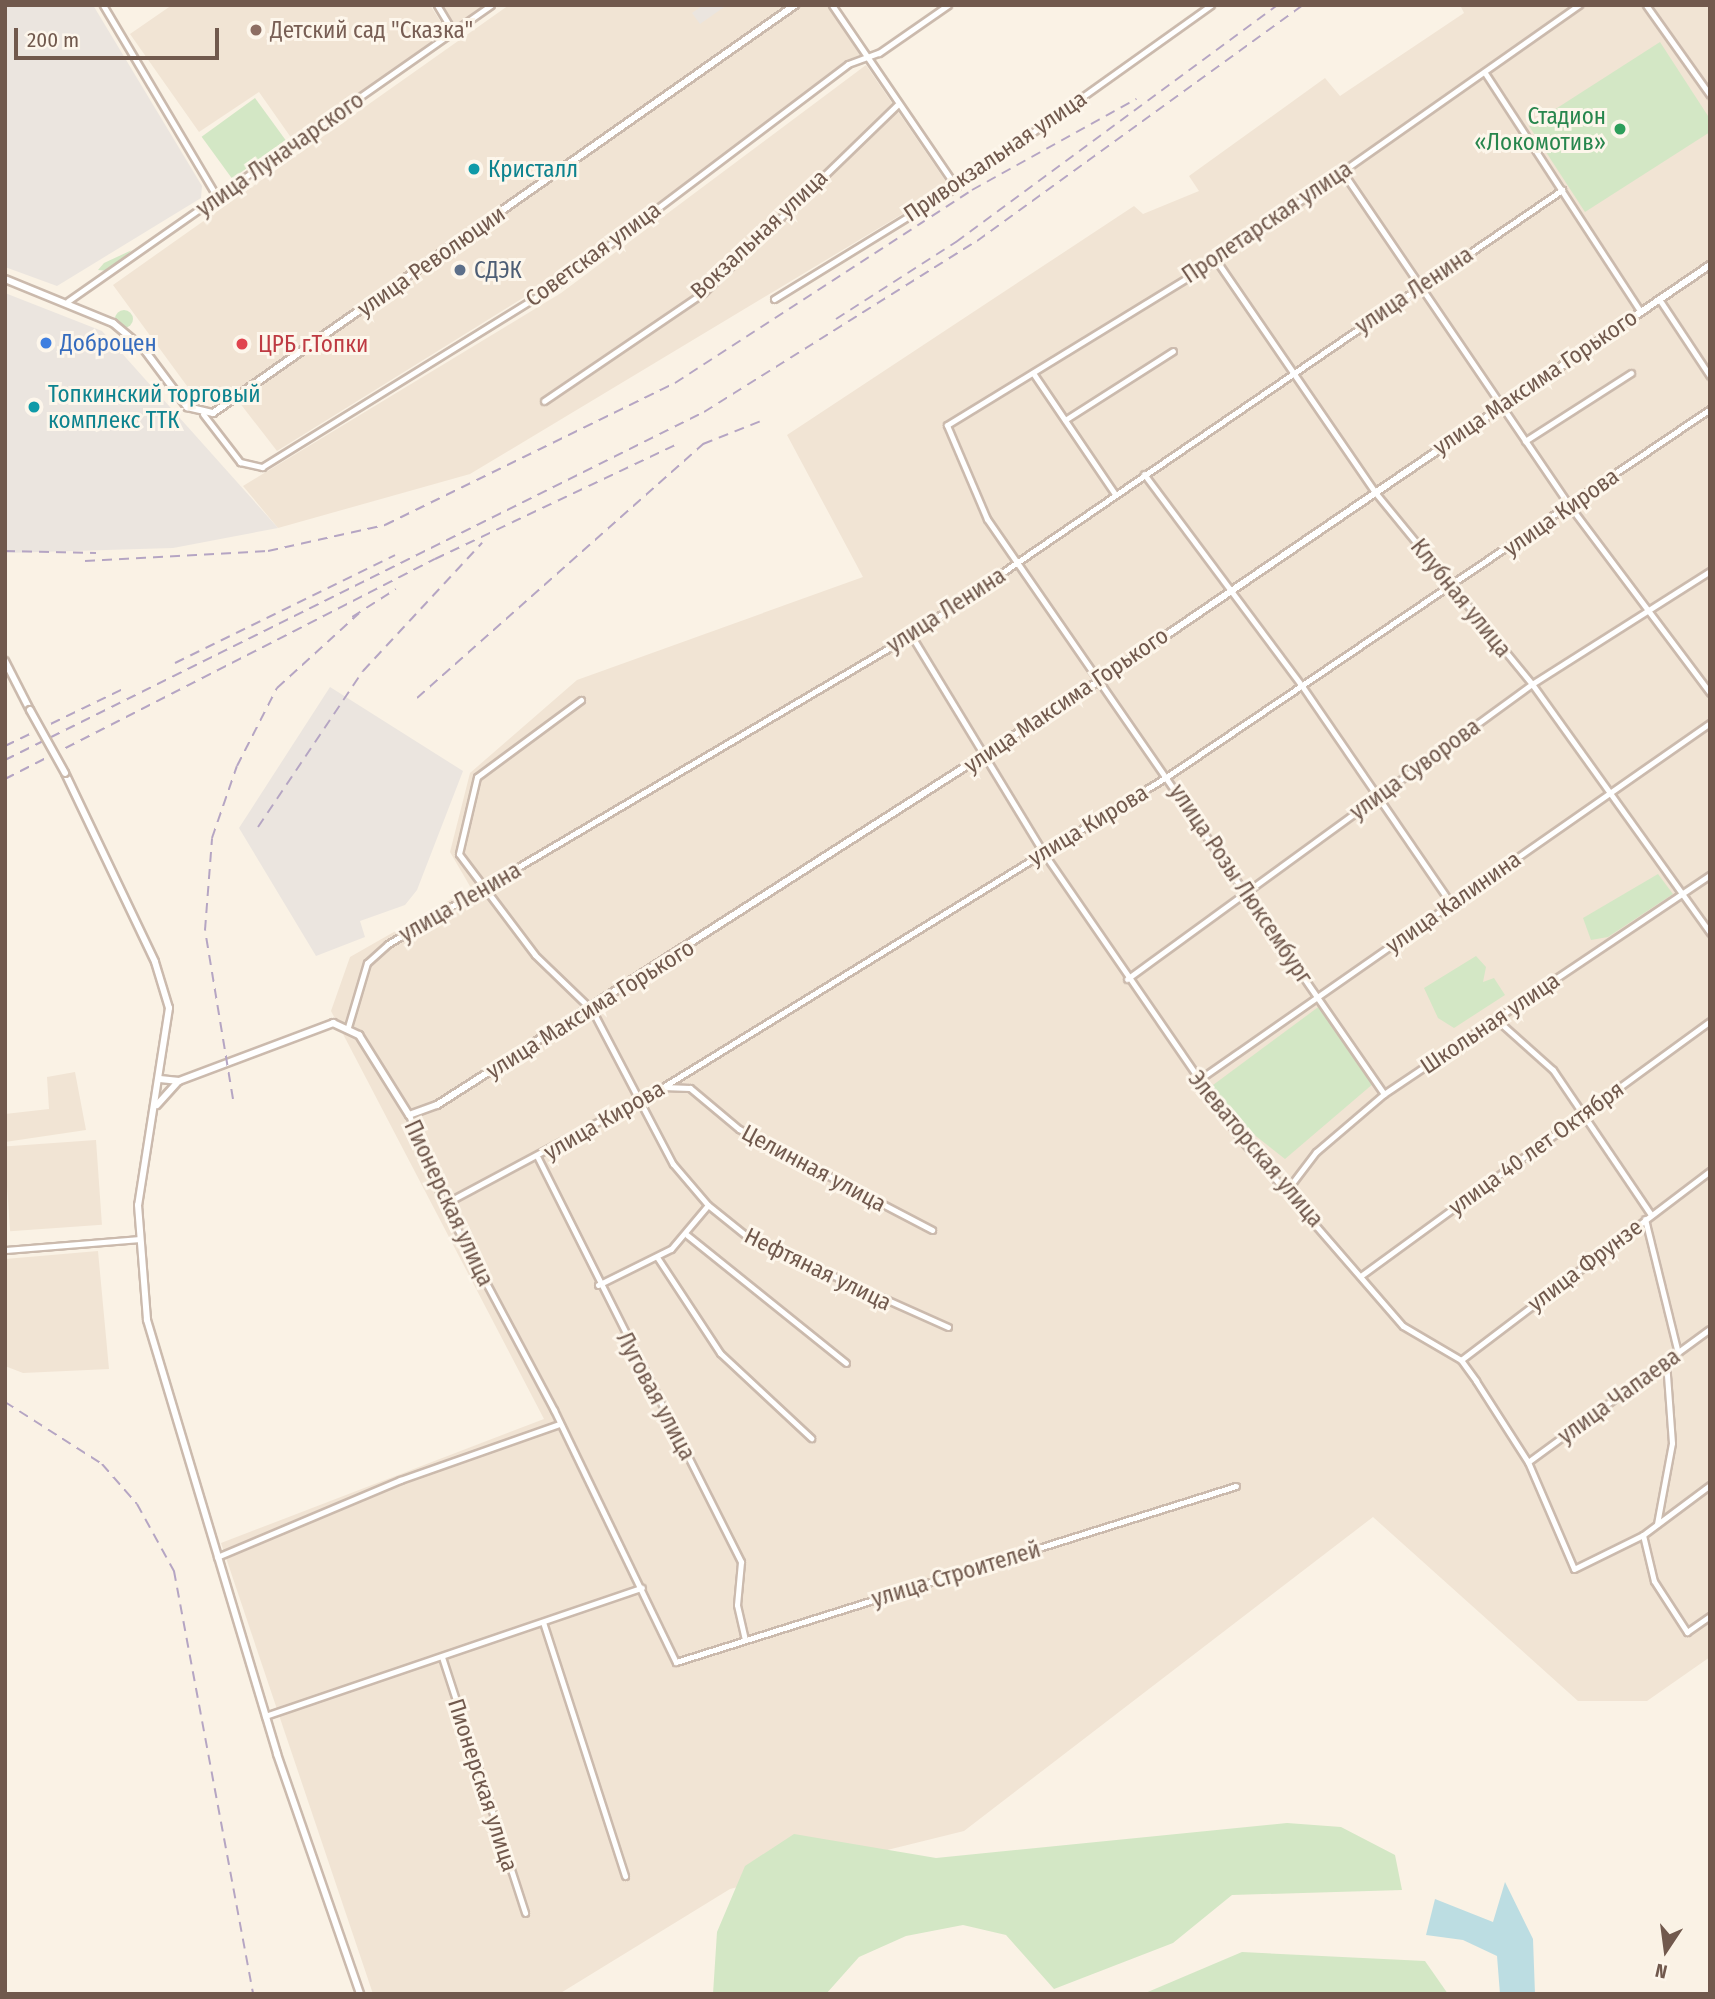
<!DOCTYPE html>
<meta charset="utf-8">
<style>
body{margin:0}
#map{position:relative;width:1715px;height:1999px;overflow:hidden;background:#faf2e5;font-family:"Fira Sans Condensed",sans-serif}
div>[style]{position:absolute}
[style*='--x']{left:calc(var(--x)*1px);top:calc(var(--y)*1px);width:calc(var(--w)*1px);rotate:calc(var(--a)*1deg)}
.residential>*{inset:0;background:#f1e4d4;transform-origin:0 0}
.industrial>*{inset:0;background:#ebe5df}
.green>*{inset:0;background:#d3e7c5;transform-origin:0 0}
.round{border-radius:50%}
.water>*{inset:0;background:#bcdde2}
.roads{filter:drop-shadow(2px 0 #cbbaad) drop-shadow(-2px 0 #cbbaad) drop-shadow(0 2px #cbbaad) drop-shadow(0 -2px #cbbaad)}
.minor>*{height:5px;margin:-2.5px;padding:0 2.5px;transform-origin:2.5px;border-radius:2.5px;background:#fff}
.tertiary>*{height:6px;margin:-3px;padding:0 3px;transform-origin:3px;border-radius:3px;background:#fff}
.rail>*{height:2px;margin-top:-1px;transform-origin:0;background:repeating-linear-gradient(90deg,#b5a5c3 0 10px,transparent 0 17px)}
.bridges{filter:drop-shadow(2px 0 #cbbaad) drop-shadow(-2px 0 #cbbaad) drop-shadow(0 2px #cbbaad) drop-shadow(0 -2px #cbbaad)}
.tertiary-bridge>*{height:6px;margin:-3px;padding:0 3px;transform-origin:3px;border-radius:3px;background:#fff}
.dots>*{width:19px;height:19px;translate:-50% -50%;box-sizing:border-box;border:4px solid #fdf6eb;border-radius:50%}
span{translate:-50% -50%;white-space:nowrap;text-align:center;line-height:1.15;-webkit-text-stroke:6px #fdf6eb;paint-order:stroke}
.education-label{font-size:23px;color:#785e54}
.left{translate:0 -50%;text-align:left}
.leisure-label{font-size:23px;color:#27864d}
.right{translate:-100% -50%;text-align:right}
.street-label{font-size:23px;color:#71594d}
.culture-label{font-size:23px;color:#0d838f}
.service-label{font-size:23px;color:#4e5e75}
.shop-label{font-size:23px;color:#366cbe}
.health-label{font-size:23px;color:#be3a42}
.frame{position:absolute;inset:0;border:7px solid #71594d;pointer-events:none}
.north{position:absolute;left:1631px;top:1915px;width:70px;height:70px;-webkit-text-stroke:5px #fdf6eb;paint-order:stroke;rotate:193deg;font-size:19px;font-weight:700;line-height:28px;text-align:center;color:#71594d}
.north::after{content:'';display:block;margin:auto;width:24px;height:32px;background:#71594d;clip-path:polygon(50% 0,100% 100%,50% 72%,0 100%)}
.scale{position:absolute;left:14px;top:28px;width:205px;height:32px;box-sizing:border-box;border:4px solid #71594d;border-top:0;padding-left:9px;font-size:21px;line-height:24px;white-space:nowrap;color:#71594d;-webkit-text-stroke:5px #fdf6eb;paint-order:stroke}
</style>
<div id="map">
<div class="residential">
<div style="clip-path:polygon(172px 5px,430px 5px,448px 33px,292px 139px,259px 92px,199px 132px,130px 34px)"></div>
<div style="clip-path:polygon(442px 5px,484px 5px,455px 27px)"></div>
<div style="clip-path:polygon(509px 5px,827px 5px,863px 54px,555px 278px,277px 451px,229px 389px,213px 401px,198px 401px,113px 285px)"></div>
<div style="clip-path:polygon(1460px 5px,1710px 5px,1710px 1657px,1647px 1701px,1578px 1701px,1373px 1517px,964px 1831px,730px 1889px,559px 1994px,373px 1994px,221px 1543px,544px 1419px,331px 1011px,350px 957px,471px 888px,450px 852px,470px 773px,577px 680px,863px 577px,787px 435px,1134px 206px,1143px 214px,1199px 191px,1189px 176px,1325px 78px,1340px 96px,1464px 13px)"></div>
<div style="clip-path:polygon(866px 65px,949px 186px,470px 474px,278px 528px,243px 486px,561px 293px)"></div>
<div style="clip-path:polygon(75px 1072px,86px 1130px,5px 1142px,5px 1114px,49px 1109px,47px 1077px)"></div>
<div style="left:96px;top:1140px;width:85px;height:92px;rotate:86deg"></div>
<div style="clip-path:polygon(98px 1251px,109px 1369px,23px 1373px,5px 1366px,5px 1259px)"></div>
</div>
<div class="industrial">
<div style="clip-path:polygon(5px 5px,93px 5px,202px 186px,201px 198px,57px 286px,5px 267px)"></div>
<div style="clip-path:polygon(703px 5px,727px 5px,700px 24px,692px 13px)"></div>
<div style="clip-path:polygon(5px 293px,102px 331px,278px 528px,173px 548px,5px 553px)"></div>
<div style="clip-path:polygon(330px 687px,463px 771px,417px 890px,405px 905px,360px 921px,365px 937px,316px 956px,239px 828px)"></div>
</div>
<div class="green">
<div style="clip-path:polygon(1660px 42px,1710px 119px,1710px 132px,1585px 212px,1529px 126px)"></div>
<div style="left:255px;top:98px;width:52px;height:66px;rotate:54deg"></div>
<div style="clip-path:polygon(132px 250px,108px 271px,98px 270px,104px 263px)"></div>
<div class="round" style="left:115px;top:310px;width:18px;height:18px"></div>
<div style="clip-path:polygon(1658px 874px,1673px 894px,1608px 937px,1591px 940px,1583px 918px)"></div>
<div style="clip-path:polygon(1476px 956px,1486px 967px,1483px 982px,1494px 978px,1505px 995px,1454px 1028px,1438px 1018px,1424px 988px)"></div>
<div style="clip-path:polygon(1321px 1005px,1374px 1083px,1285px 1159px,1229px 1115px,1209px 1088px)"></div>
<div style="clip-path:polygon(1287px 1823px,1341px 1827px,1395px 1855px,1402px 1890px,1232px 1895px,1173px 1943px,1054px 1989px,1006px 1935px,963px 1925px,906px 1936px,859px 1957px,826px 1994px,713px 1994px,717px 1932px,745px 1866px,794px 1834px,936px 1858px)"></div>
<div style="clip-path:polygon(1242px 1952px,1425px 1961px,1448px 1994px,1143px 1994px)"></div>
</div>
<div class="water">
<div style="clip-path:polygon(1505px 1882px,1533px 1939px,1535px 1994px,1500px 1994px,1497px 1956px,1463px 1940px,1426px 1935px,1435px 1899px,1493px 1922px)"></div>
</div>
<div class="roads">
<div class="minor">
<div style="--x:103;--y:5;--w:226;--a:59.3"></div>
<div style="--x:437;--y:5;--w:33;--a:59"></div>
<div style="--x:832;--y:5;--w:220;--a:55.7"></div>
<div style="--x:1646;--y:5;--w:110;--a:54.6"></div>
<div style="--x:1485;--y:73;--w:284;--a:56.9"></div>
<div style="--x:1342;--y:171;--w:404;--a:55.8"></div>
<div style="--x:1569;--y:505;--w:235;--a:53.1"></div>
<div style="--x:1216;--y:260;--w:280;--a:55.6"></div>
<div style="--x:1374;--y:491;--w:249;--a:50.7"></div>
<div style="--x:1532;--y:684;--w:306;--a:54.4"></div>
<div style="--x:774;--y:299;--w:214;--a:-31.6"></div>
<div style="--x:956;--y:187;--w:313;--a:-35.5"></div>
<div style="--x:1659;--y:299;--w:92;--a:56.5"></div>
<div style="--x:68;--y:301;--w:516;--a:-34.98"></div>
<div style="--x:1033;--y:373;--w:146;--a:55.9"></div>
<div style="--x:544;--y:401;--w:192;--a:-34.2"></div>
<div style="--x:703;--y:293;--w:270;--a:-44.1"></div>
<div style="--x:203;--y:414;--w:61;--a:52.4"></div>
<div style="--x:240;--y:462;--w:23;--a:13"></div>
<div style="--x:262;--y:467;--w:351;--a:-31.8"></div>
<div style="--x:560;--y:282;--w:361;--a:-37.1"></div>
<div style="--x:848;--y:64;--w:33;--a:-20"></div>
<div style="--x:879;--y:53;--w:84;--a:-34.8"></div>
<div style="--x:1065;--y:420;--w:128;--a:-32.6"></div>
<div style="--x:1525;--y:441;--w:126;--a:-32.7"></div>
<div style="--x:1144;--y:474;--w:264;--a:53.3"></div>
<div style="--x:1302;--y:686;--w:262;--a:55.6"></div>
<div style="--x:911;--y:635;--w:254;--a:58.7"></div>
<div style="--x:1043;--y:852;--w:346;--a:55.5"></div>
<div style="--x:1239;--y:1137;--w:250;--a:49.1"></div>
<div style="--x:1403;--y:1326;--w:67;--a:30.4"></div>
<div style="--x:1461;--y:1360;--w:26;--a:54"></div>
<div style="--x:1476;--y:1381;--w:96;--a:57.3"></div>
<div style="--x:1528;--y:1462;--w:116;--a:66.7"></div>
<div style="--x:1574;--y:1569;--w:77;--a:-26.2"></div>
<div style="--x:1643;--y:1535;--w:84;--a:-36.7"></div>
<div style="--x:581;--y:700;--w:129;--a:143.5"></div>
<div style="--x:477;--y:777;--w:79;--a:103.2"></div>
<div style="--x:459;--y:854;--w:126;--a:53"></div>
<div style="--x:535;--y:955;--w:79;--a:44"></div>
<div style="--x:592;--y:1010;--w:174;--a:62.3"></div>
<div style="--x:673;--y:1164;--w:54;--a:49.5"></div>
<div style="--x:708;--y:1205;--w:53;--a:38.8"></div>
<div style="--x:749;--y:1238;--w:218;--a:24.1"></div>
<div style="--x:1127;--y:979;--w:501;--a:-36.07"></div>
<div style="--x:1532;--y:684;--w:211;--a:-32.4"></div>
<div style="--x:1496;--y:1019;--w:76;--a:41.8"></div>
<div style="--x:1553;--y:1070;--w:175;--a:55.9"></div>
<div style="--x:348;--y:1027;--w:67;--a:-73.5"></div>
<div style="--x:367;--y:963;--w:28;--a:-42"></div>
<div style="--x:388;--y:944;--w:607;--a:-30.58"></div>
<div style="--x:911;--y:635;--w:789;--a:-34.36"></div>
<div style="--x:1197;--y:1081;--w:626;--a:-34.91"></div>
<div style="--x:663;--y:1087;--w:27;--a:2"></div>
<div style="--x:690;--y:1088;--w:64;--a:39.9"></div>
<div style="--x:739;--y:1129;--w:218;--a:27.6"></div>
<div style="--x:1384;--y:1094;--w:699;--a:-124.62"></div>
<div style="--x:987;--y:519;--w:102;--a:-113.1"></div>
<div style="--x:947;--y:425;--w:316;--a:-31.5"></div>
<div style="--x:1216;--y:260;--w:444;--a:-35.1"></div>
<div style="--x:409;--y:1115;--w:96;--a:68.5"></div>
<div style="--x:444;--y:1204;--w:234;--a:61.9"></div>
<div style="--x:554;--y:1410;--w:280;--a:64.2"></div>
<div style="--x:676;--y:1662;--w:587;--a:-17.45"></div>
<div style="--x:538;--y:1158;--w:452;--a:63.3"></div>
<div style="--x:741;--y:1562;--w:43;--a:95.3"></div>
<div style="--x:737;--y:1605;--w:36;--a:77"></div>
<div style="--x:1287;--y:1190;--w:48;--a:-52.7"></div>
<div style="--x:1316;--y:1152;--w:89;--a:-40.5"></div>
<div style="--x:1384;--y:1094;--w:393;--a:-33.9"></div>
<div style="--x:444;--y:1204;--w:248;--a:-28.1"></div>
<div style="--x:663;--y:1087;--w:593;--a:-31.63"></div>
<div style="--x:1168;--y:776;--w:655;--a:-34.1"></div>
<div style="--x:1645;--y:1219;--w:138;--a:76.2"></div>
<div style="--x:687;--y:1235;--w:204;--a:38.8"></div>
<div style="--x:5;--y:1250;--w:133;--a:-4.7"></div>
<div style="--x:657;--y:1257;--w:115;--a:56.7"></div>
<div style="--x:720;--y:1353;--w:125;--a:43"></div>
<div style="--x:1362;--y:1275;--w:431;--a:-36.1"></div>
<div style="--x:598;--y:1285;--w:81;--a:-26.3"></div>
<div style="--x:671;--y:1249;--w:57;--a:-49.9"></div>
<div style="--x:1461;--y:1360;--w:313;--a:-37.2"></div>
<div style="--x:1528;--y:1462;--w:225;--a:-36.2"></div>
<div style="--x:1657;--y:1524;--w:82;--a:-79.5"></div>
<div style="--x:1672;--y:1443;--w:81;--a:-94.2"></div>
<div style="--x:1643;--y:1535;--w:47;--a:76.6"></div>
<div style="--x:1654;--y:1581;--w:61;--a:57.1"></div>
<div style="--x:1687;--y:1632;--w:28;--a:-35"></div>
<div style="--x:217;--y:1557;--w:199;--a:-22.8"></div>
<div style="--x:400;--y:1480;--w:169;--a:-19.4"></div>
<div style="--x:543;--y:1622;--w:267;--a:72.1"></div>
<div style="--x:442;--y:1657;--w:269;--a:72"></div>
<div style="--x:265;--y:1716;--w:398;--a:-18.8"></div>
</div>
<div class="tertiary">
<div style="--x:5;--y:279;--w:117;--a:22.2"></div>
<div style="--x:113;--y:323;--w:39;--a:40"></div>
<div style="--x:143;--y:348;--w:74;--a:53.3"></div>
<div style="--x:187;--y:407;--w:27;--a:13"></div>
<div style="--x:213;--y:413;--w:711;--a:-35.03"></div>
<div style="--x:5;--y:661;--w:55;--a:63"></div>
<div style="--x:65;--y:773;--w:209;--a:64.5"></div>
<div style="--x:155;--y:962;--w:48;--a:73.1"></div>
<div style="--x:169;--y:1008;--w:199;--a:98.9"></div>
<div style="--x:138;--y:1205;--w:115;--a:85.5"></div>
<div style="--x:147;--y:1320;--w:453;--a:73.3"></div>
<div style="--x:277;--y:1754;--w:254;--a:70.9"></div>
<div style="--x:160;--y:1079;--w:19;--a:6"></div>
<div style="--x:179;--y:1081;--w:165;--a:-20.6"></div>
<div style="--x:333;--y:1023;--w:29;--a:25"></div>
<div style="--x:359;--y:1035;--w:94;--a:58"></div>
<div style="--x:409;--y:1115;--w:30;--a:-20"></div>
<div style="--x:437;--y:1105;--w:790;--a:-32.64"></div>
<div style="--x:1102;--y:679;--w:736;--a:-34.25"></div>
<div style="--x:157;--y:1105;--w:31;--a:-48"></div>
</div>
</div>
<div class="rail">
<div style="--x:836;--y:319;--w:143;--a:-32.7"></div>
<div style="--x:956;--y:242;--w:399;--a:-36.4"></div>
<div style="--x:5;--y:551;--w:91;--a:1.3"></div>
<div style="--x:85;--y:561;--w:183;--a:-3.1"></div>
<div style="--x:268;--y:551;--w:120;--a:-12.5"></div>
<div style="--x:385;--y:525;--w:323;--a:-26.1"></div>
<div style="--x:675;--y:383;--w:354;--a:-33"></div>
<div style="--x:972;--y:190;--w:188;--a:-29"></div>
<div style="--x:352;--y:617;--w:52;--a:-32.5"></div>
<div style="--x:175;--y:663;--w:245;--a:-26.1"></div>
<div style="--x:417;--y:698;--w:383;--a:-41.6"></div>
<div style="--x:703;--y:444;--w:62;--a:-21.6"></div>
<div style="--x:5;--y:746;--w:133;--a:-25.8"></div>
<div style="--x:5;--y:760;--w:781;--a:-26.47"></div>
<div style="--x:704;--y:412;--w:322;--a:-32.1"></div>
<div style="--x:977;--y:241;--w:402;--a:-35.9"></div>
<div style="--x:5;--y:779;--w:483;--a:-27.1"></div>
<div style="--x:435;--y:559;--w:268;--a:-25.4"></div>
<div style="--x:258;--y:827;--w:188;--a:-56.1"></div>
<div style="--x:363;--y:671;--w:175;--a:-47.1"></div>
<div style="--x:233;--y:1099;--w:171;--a:-99.4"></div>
<div style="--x:205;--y:930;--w:92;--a:-85.6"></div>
<div style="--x:212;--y:838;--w:76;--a:-70.9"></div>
<div style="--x:237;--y:766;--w:88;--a:-62.9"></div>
<div style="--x:277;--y:688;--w:111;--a:-42.4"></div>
<div style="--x:5;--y:1402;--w:115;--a:32.6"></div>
<div style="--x:102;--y:1464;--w:53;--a:48.8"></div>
<div style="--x:137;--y:1504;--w:77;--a:61.1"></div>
<div style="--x:174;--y:1571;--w:430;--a:79.4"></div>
</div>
<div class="bridges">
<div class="tertiary-bridge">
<div style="--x:30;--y:710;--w:72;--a:60.9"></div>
</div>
</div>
<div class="dots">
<div style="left:256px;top:30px;background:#8d6e63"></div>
<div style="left:1620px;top:129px;background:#2e9e5b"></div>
<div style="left:474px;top:169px;background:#0f9aa8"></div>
<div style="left:460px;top:270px;background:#5c6f8a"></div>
<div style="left:46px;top:343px;background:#3f7fe0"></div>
<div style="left:242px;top:344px;background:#e0444e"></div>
<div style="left:34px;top:407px;background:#0f9aa8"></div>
</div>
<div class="education-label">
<span class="left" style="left:270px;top:30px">Детский сад "Сказка"</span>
</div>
<div class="leisure-label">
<span class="right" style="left:1606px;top:129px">Стадион<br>«Локомотив»</span>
</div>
<div class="street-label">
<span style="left:280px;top:154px;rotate:-35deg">улица Луначарского</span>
<span style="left:995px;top:156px;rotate:-34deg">Привокзальная улица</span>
<span style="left:1267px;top:222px;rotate:-34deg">Пролетарская улица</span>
<span style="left:759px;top:234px;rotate:-43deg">Вокзальная улица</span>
<span style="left:593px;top:254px;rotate:-36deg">Советская улица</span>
<span style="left:431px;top:261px;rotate:-35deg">улица Революции</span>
<span style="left:1414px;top:290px;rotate:-34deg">улица Ленина</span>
<span style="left:1535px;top:382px;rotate:-34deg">улица Максима Горького</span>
<span style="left:1561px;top:512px;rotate:-35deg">улица Кирова</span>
<span style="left:1461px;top:598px;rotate:51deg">Клубная улица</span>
<span style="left:946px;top:610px;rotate:-33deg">улица Ленина</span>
<span style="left:1066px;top:700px;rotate:-34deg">улица Максима Горького</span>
<span style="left:1415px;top:769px;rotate:-36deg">улица Суворова</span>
<span style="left:1088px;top:825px;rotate:-31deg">улица Кирова</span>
<span style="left:1241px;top:884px;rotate:56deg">улица Розы Люксембург</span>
<span style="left:460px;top:902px;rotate:-30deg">улица Ленина</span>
<span style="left:1453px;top:902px;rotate:-35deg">улица Калинина</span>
<span style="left:590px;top:1009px;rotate:-32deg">улица Максима Горького</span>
<span style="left:1490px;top:1023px;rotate:-34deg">Школьная улица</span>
<span style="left:604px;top:1120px;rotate:-30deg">улица Кирова</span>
<span style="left:1536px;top:1148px;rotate:-36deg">улица 40 лет Октября</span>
<span style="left:1256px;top:1149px;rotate:50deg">Элеваторская улица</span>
<span style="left:814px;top:1168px;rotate:28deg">Целинная улица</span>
<span style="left:449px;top:1203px;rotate:65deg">Пионерская улица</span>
<span style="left:1585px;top:1265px;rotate:-37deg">улица Фрунзе</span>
<span style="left:818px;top:1269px;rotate:26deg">Нефтяная улица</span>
<span style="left:656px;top:1396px;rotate:62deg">Луговая улица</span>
<span style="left:1619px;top:1396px;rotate:-36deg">улица Чапаева</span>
<span style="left:956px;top:1574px;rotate:-17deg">улица Строителей</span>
<span style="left:483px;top:1785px;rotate:72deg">Пионерская улица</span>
</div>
<div class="culture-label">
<span class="left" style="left:488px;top:169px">Кристалл</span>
<span class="left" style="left:48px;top:407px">Топкинский торговый<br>комплекс ТТК</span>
</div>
<div class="service-label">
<span class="left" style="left:474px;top:270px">СДЭК</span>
</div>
<div class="shop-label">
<span class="left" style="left:60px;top:343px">Доброцен</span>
</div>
<div class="health-label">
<span class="left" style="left:258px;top:344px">ЦРБ г.Топки</span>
</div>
<div class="frame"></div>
<div class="north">N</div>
<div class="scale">200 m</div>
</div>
